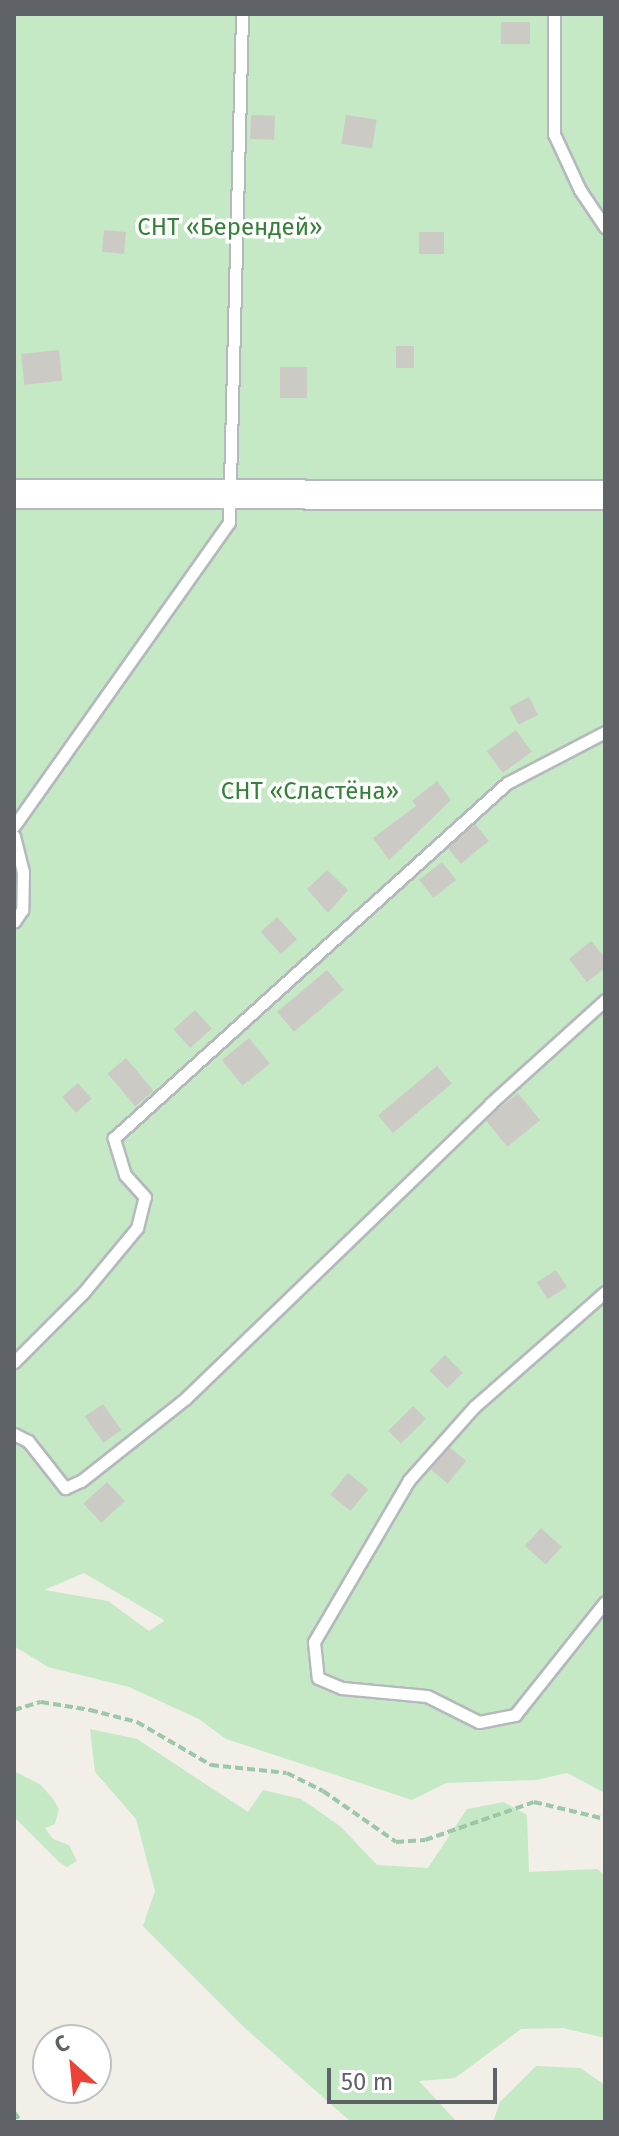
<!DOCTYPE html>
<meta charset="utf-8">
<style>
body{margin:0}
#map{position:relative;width:619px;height:2136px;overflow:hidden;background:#f1efe8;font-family:"Fira Sans",sans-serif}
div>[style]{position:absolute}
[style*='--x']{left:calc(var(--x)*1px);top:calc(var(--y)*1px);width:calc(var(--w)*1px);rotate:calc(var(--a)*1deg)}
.green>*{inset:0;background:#c5e8c5}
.building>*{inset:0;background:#cccac5;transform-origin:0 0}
.path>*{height:4px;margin-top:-2px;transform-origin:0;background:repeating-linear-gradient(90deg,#9cc7a9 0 8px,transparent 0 12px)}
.roads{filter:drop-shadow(2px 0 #b5b8bc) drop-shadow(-2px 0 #b5b8bc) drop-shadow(0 2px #b5b8bc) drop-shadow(0 -2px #b5b8bc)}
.service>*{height:11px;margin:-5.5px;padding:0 5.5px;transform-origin:5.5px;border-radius:5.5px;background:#fff}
.tertiary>*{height:28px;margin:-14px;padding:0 14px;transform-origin:14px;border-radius:14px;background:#fff}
span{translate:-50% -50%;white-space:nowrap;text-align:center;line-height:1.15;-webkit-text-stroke:7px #fff;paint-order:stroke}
.park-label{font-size:24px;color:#348238}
.frame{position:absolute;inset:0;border:16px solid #5f6368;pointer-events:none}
.north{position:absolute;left:32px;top:2024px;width:80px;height:80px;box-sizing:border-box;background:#fff;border:2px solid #bfc1c3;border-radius:50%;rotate:333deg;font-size:22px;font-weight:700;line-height:32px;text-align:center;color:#5f6368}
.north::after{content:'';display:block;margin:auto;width:28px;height:36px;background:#ea4335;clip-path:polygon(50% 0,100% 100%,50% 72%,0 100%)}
.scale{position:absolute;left:327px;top:2068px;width:170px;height:36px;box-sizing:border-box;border:4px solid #5f6368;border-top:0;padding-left:10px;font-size:24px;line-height:28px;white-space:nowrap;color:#5f6368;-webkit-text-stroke:6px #fff;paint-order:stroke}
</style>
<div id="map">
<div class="green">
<div style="clip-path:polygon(evenodd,14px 14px,605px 14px,605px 1793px,567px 1773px,536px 1780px,446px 1783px,412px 1800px,226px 1739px,199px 1719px,129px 1687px,48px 1667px,14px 1646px,14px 14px,84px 1573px,164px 1620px,164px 1621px,149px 1631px,108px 1601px,44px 1590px,84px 1573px)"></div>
<div style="clip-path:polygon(90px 1729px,137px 1739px,248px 1812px,263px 1790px,301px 1799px,340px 1826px,377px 1865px,428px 1868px,467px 1809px,504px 1802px,527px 1815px,529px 1872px,597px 1869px,605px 1875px,605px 2038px,563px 2028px,521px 2029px,455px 2078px,419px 2081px,457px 2122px,351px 2122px,246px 2029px,143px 1926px,155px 1891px,136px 1819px,95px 1772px)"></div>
<div style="clip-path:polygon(14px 1771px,41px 1785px,53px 1799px,59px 1809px,55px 1824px,45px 1828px,53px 1839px,69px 1845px,77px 1861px,67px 1867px,59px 1862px,14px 1817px)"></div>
<div style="clip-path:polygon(536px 2066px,580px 2068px,605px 2085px,605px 2122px,493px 2122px,500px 2102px)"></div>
</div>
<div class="building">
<div style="left:501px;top:22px;width:29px;height:22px"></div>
<div style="left:251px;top:115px;width:24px;height:24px;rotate:2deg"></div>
<div style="left:346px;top:115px;width:31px;height:29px;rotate:9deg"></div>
<div style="left:104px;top:230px;width:22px;height:22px;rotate:5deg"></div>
<div style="left:419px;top:232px;width:25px;height:22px"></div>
<div style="left:396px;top:346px;width:18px;height:22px"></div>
<div style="left:59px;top:350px;width:31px;height:38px;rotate:84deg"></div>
<div style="left:280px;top:367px;width:27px;height:31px"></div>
<div style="left:529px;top:697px;width:20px;height:22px;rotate:63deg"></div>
<div style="left:516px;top:730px;width:27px;height:36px;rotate:54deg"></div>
<div style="clip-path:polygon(437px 781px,451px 800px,389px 860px,373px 838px,416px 806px,412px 801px)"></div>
<div style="left:475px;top:824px;width:22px;height:36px;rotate:51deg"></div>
<div style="left:442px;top:862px;width:23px;height:29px;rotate:52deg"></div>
<div style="clip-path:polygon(327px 870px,348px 890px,328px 913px,307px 889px)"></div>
<div style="left:277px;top:917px;width:30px;height:22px;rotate:48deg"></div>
<div style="clip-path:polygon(591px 941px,605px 958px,605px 968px,587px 982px,569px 959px)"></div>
<div style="left:327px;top:970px;width:26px;height:65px;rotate:50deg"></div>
<div style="left:195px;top:1010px;width:25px;height:29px;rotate:48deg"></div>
<div style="left:249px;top:1038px;width:33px;height:35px;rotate:51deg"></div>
<div style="left:126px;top:1058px;width:43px;height:24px;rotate:50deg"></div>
<div style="left:437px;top:1066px;width:23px;height:77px;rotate:50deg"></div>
<div style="left:78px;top:1083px;width:21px;height:21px;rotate:49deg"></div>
<div style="left:518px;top:1093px;width:35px;height:42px;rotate:51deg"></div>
<div style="left:556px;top:1270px;width:20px;height:23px;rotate:57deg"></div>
<div style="left:445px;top:1355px;width:25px;height:22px;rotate:45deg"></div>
<div style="left:103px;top:1404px;width:32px;height:22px;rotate:55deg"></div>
<div style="left:413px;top:1406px;width:18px;height:35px;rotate:45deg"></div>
<div style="left:449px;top:1447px;width:22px;height:29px;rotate:39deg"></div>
<div style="left:348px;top:1473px;width:26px;height:28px;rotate:39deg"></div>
<div style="left:107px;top:1482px;width:26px;height:32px;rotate:47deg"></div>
<div style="left:541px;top:1528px;width:28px;height:24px;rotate:42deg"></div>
</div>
<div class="path">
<div style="--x:14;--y:1710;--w:28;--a:-17"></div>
<div style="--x:41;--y:1702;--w:50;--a:9.3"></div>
<div style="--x:90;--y:1710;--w:49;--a:14.3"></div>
<div style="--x:137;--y:1722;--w:86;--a:30.2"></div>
<div style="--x:211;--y:1765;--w:76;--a:6"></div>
<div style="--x:287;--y:1773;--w:40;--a:26.6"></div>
<div style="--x:323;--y:1791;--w:89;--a:34.9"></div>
<div style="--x:396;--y:1842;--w:29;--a:-4"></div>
<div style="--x:425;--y:1840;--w:115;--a:-19.2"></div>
<div style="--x:534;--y:1802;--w:73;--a:13.5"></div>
<div style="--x:14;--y:2112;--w:12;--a:55"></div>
</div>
<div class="roads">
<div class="service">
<div style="--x:554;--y:14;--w:120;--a:90"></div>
<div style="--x:554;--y:134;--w:62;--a:65.1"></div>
<div style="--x:580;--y:190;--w:45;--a:56"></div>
<div style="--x:14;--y:826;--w:372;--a:-54.7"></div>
<div style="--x:229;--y:522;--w:508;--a:-88.53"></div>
<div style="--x:14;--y:836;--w:36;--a:76"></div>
<div style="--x:23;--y:871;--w:39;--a:91"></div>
<div style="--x:22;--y:910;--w:14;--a:124"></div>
<div style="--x:605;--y:1292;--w:174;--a:138.7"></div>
<div style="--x:474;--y:1407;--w:98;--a:131.7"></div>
<div style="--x:409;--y:1480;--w:188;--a:120.4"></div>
<div style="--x:314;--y:1642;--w:36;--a:84"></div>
<div style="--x:318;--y:1678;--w:26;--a:23"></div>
<div style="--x:342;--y:1688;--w:85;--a:5.4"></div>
<div style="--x:427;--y:1696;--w:58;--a:26.6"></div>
<div style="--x:479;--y:1722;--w:37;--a:-11"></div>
<div style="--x:515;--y:1715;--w:144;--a:-51.5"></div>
<div style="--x:14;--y:1362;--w:98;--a:-45"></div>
<div style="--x:83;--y:1293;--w:85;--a:-50.3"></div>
<div style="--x:137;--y:1228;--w:32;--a:-76"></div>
<div style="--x:145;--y:1197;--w:30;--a:-132"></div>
<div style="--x:125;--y:1175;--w:39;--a:-107"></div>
<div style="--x:114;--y:1138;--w:530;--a:-42.09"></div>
<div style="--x:507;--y:783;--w:110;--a:-27.5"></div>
<div style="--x:14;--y:1434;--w:16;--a:27"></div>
<div style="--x:28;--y:1441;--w:60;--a:51.8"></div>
<div style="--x:65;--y:1488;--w:17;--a:-24"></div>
<div style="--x:81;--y:1481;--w:134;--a:-38.3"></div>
<div style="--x:186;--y:1398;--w:423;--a:-44"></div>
<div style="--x:490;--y:1104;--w:155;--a:-42.1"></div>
</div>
<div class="tertiary">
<div style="--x:14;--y:494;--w:591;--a:0.1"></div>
</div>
</div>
<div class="park-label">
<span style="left:230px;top:228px">СНТ «Берендей»</span>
<span style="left:310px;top:792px">СНТ «Сластёна»</span>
</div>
<div class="frame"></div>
<div class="north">С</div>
<div class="scale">50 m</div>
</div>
